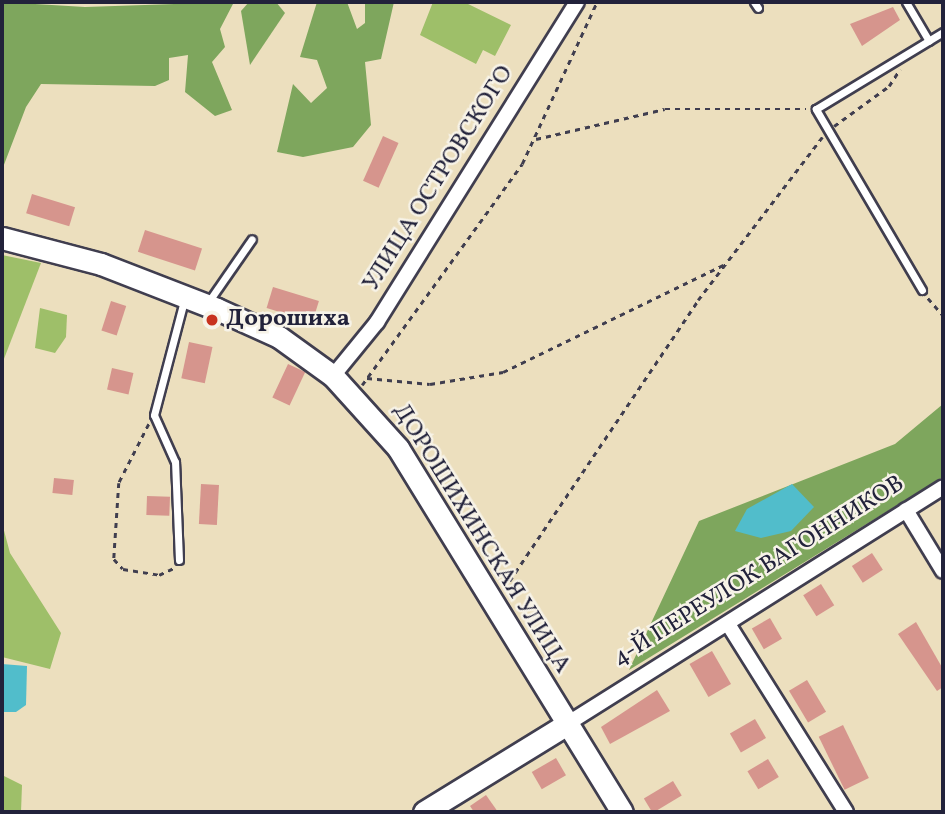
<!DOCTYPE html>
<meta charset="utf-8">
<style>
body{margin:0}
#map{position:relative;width:945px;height:814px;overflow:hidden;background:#ecdfbe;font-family:Vollkorn,serif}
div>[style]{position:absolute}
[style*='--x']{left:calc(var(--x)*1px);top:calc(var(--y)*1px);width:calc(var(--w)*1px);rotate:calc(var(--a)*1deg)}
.green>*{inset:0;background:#9ebf69}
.forest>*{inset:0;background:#7ea65d}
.water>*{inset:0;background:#51bdcb}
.building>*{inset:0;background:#d6958d;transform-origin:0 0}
.path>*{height:2.5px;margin-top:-1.25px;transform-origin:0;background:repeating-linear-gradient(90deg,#403e4f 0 5px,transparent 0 10px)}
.roads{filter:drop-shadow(2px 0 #403e4f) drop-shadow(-2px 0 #403e4f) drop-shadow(0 2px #403e4f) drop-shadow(0 -2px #403e4f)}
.lane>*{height:7px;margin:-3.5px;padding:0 3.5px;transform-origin:3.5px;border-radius:3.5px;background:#fff}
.street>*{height:14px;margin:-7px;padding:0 7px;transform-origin:7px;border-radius:7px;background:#fff}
.secondary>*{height:21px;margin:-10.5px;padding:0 10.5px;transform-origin:10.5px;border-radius:10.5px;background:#fff}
.dots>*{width:19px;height:19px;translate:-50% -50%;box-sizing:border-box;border:4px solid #f7f3e8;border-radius:50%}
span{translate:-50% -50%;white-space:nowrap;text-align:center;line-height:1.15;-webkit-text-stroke:5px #f7f3e8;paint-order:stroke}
.street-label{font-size:24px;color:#22223b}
.poi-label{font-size:24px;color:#22223b;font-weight:700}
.left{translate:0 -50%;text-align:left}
.frame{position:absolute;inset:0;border:4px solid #22223b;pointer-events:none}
</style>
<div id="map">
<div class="green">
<div style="clip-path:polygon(433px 2px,464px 2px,511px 25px,495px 56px,483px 50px,476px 64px,420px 35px)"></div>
<div style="clip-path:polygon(2px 255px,41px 263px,2px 364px)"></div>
<div style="clip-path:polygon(40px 308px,67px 315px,66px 337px,55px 353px,35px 348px)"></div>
<div style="clip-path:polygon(2px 523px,10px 553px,61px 633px,50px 669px,2px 657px)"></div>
<div style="clip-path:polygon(2px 775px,22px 785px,21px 812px,2px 812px)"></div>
</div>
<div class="forest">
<div style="clip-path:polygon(2px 2px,85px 7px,234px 2px,220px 29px,225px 47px,212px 62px,232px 110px,215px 116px,185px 92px,188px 55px,169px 58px,169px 80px,155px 86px,41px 84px,26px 107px,2px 170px)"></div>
<div style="clip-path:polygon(249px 2px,276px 2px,285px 13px,250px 65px,241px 11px)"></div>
<div style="clip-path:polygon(317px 2px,347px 2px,357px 29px,365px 23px,365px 2px,394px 2px,381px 59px,365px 62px,371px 125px,353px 147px,303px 157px,277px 152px,293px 84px,311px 103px,327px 88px,317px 60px,300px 57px)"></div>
<div style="clip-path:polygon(943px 404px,943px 477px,629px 670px,699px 521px,895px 444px)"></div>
</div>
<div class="water">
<div style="clip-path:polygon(792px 484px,814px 507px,791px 531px,761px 538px,735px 531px,747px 509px)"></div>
<div style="clip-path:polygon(2px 664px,27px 666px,26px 705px,16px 712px,2px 712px)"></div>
</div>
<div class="building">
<div style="clip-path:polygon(893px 7px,900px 20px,862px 46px,850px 24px)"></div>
<div style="left:383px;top:136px;width:17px;height:49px;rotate:24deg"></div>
<div style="left:32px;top:194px;width:45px;height:20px;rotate:17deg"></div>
<div style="left:145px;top:230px;width:60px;height:23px;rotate:18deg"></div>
<div style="left:273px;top:287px;width:48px;height:22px;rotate:17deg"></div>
<div style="left:111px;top:301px;width:16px;height:31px;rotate:18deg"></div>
<div style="left:189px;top:342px;width:24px;height:37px;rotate:12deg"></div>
<div style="left:288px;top:364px;width:19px;height:37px;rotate:25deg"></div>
<div style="left:112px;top:368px;width:22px;height:22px;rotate:13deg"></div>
<div style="left:54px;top:478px;width:20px;height:15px;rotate:6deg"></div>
<div style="left:201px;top:484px;width:18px;height:40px;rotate:3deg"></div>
<div style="left:147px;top:496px;width:23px;height:19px;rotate:2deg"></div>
<div style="left:872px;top:553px;width:20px;height:24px;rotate:57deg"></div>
<div style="left:821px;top:584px;width:25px;height:21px;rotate:58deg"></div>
<div style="left:770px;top:618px;width:24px;height:21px;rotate:60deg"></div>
<div style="clip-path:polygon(916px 622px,943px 669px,943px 687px,937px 691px,898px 634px)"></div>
<div style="left:712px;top:651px;width:38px;height:26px;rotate:60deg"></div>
<div style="left:807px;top:680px;width:37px;height:21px;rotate:59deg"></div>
<div style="clip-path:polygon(657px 690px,670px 711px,610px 744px,601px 727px)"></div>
<div style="left:755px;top:719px;width:22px;height:29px;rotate:60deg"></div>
<div style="left:843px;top:725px;width:59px;height:27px;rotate:64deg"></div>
<div style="left:556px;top:758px;width:20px;height:28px;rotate:60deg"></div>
<div style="left:768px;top:759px;width:21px;height:24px;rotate:59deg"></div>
<div style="left:673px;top:781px;width:17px;height:34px;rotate:59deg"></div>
<div style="clip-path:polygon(486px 795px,498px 812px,474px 812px,470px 806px)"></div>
</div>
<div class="path">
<div style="--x:834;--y:126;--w:68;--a:-36"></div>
<div style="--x:889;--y:86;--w:20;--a:-57"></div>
<div style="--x:536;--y:139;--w:132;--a:-13.1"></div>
<div style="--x:665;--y:109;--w:141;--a:0"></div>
<div style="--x:928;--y:298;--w:23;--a:49"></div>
<div style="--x:367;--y:378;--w:63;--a:5.4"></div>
<div style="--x:430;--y:384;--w:74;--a:-9.3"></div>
<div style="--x:503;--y:372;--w:245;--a:-25.9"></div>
<div style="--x:362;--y:385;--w:273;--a:-54.1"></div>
<div style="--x:522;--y:164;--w:179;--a:-65.2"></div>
<div style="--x:149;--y:424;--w:66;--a:117"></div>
<div style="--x:119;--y:483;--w:76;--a:93.8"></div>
<div style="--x:114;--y:559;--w:13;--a:48"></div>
<div style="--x:123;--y:569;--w:36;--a:9"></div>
<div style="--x:159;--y:575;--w:19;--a:-25"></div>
<div style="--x:504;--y:589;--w:348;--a:-56.1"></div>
<div style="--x:698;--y:300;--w:205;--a:-52.7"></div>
</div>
<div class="roads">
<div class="lane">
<div style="--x:754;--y:2;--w:7;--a:56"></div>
<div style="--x:906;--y:2;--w:45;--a:59.5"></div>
<div style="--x:922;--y:290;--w:210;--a:-120.4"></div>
<div style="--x:816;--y:109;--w:149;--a:-31.2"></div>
<div style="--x:209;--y:301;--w:75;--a:-55.3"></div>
<div style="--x:179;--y:560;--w:98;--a:-92.3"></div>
<div style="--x:175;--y:462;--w:51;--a:-114.1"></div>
<div style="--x:154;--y:415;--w:122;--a:-75.3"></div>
</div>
<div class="street">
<div style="--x:333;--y:376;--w:70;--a:-50.8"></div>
<div style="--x:377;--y:322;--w:377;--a:-58"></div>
<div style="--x:906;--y:510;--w:71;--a:58.8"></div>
<div style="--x:728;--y:624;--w:222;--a:57.9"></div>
<div style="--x:567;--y:724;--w:444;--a:-32.2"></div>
</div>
<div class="secondary">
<div style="--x:2;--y:238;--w:102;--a:14.7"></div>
<div style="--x:101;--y:264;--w:124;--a:21.2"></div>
<div style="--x:217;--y:309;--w:68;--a:24.3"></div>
<div style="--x:279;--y:337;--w:67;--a:35.8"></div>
<div style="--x:333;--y:376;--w:97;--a:47.9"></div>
<div style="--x:398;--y:448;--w:427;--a:58.4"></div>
<div style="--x:424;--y:812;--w:168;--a:-31.6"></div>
</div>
</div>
<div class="dots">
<div style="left:212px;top:320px;background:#c8321e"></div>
</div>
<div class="street-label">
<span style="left:439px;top:179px;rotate:-58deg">УЛИЦА ОСТРОВСКОГО</span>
<span style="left:481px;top:539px;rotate:58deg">ДОРОШИХИНСКАЯ УЛИЦА</span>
<span style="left:759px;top:572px;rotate:-32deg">4-Й ПЕРЕУЛОК ВАГОННИКОВ</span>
</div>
<div class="poi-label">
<span class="left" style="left:226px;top:320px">Дорошиха</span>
</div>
<div class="frame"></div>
</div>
